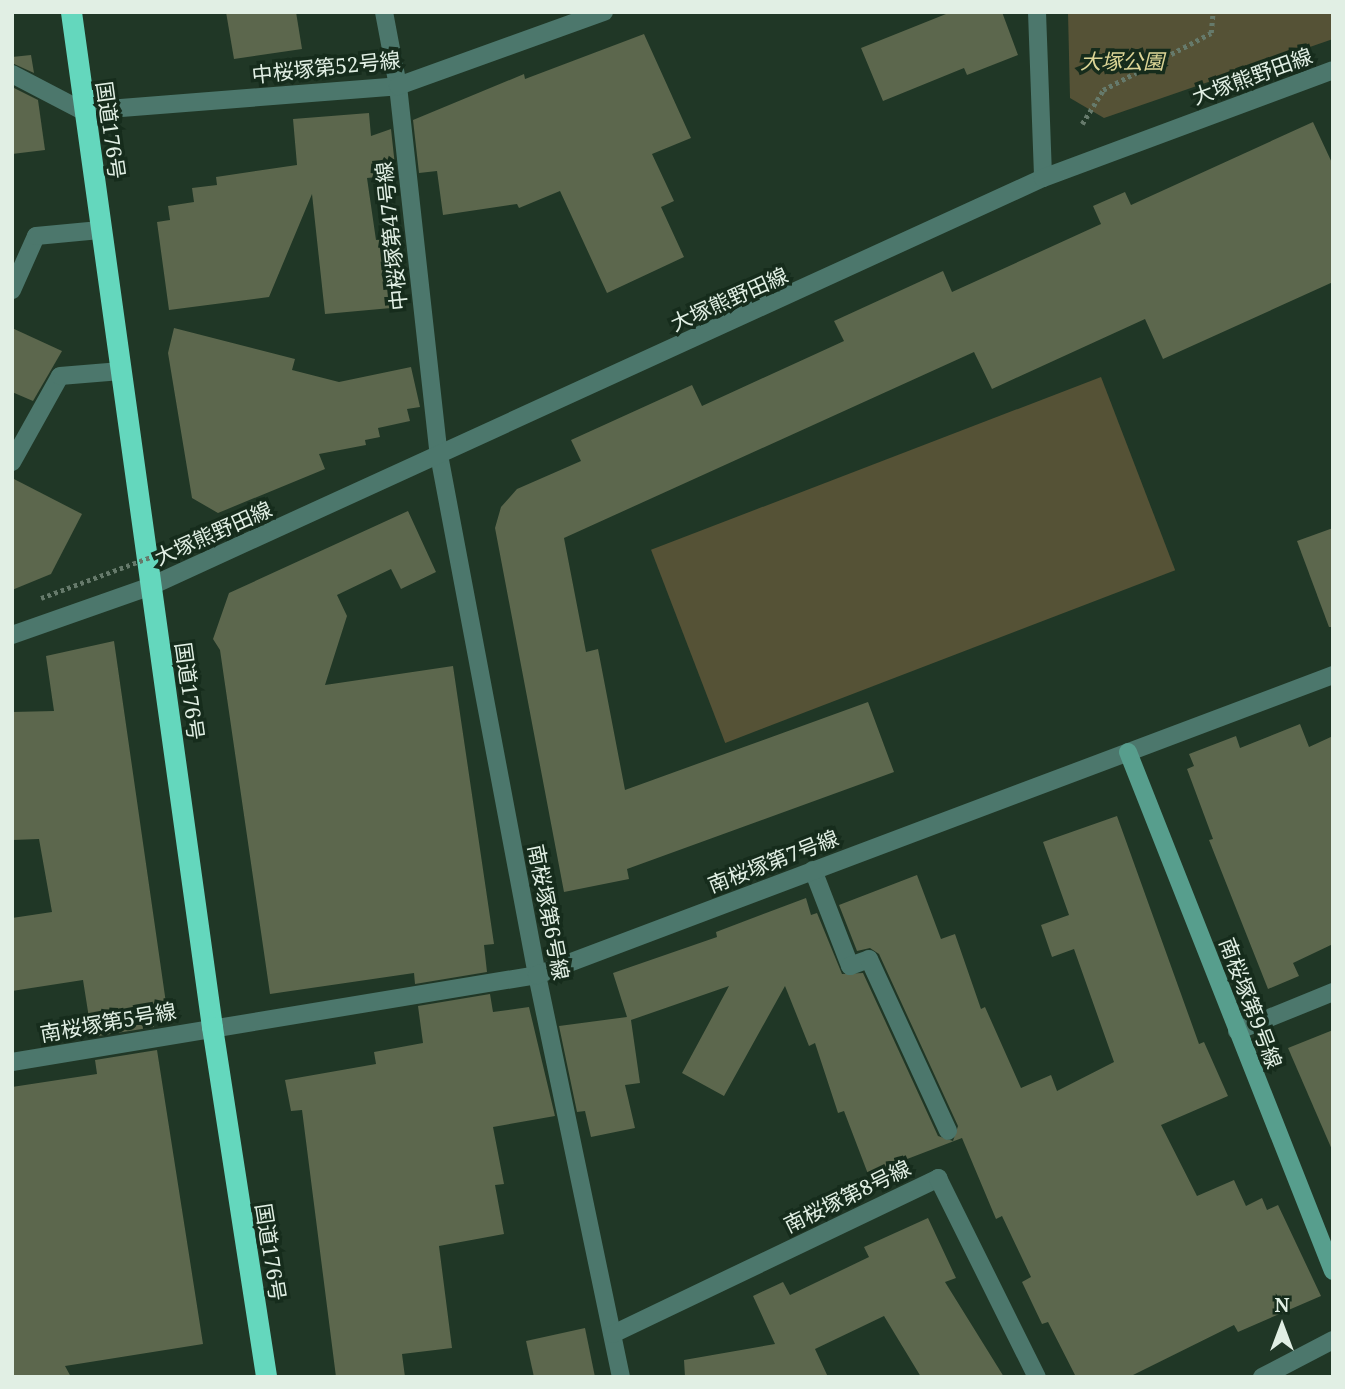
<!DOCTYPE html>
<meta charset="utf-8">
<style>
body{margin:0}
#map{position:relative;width:1345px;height:1389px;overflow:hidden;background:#203726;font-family:"Noto Serif","Noto Sans JP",serif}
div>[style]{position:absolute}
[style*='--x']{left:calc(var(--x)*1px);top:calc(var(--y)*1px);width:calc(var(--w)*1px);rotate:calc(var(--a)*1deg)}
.green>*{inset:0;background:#555236;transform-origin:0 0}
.building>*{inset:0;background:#5c674d}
.path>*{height:4.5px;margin-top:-2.25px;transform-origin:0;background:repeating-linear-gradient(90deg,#667a6b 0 3.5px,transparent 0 7px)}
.lane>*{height:18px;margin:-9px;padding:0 9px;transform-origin:9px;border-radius:9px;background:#4c776c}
.street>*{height:18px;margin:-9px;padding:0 9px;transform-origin:9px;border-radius:9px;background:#4c776c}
.secondary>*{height:18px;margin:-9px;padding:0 9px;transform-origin:9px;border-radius:9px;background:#579e8d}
.highway>*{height:21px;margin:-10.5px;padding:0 10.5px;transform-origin:10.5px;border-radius:10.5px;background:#64d7bd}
.path-bridge>*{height:4.5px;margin-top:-2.25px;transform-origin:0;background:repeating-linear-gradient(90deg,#667a6b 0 3.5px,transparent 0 7px)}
span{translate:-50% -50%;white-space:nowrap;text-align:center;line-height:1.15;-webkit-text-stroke:7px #162c1c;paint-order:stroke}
.park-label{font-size:21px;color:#dcd596;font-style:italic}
.street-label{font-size:21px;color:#e1efe4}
.frame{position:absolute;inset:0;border:14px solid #e1efe4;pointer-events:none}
.north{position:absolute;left:1247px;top:1291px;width:70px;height:70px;-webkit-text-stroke:5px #162c1c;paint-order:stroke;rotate:0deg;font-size:19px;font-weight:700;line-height:28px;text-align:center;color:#e1efe4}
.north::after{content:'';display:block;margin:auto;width:24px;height:32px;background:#e1efe4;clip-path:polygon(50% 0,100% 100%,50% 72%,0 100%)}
</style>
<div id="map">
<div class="green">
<div style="clip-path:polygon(1068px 12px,1333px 12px,1333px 39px,1104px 118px,1070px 98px)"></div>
<div style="left:1101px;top:377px;width:207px;height:482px;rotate:69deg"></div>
</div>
<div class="building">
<div style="clip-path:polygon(226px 12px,296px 12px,302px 49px,234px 59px)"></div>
<div style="clip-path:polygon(951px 12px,1002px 12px,1018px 55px,967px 75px,964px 68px,883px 101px,861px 48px)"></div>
<div style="clip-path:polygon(644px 34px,691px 138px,652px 154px,674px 201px,661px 207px,684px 257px,607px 293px,560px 191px,519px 208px,517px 204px,443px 215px,437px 171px,419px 173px,413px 120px,524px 74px,525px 79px)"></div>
<div style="clip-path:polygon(31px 55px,34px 73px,12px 63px,12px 57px)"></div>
<div style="clip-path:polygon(12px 87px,38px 100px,45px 150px,12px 154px)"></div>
<div style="clip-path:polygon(369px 113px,371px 136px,391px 129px,396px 175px,367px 178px,376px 240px,394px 238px,402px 307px,325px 314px,312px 194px,269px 297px,169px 310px,157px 222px,170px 220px,168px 206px,194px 202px,192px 188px,217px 185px,216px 177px,297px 165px,293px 119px)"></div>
<div style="clip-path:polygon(1313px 122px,1333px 165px,1333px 282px,1163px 359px,1145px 319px,992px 389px,974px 352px,564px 538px,586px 652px,598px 649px,625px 790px,868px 702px,894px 772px,627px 869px,629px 879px,564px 892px,495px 528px,501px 507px,517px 489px,581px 461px,571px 440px,692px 385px,702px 406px,844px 341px,834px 321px,943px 271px,952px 292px,1101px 224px,1093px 206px,1125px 192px,1131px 205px)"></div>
<div style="clip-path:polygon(12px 328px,62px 351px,33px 401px,12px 392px)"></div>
<div style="clip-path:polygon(174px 328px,295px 359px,292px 370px,339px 382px,411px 367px,420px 407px,407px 409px,410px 421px,378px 428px,380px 437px,365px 440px,366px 445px,319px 454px,325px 469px,218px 513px,192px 498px,168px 353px)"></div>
<div style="clip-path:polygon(12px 478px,82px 514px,51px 574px,12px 590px)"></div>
<div style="clip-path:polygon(408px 511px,436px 572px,401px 589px,391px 569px,337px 595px,347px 616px,325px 685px,453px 666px,494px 944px,484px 945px,487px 972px,415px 984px,414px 973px,270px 994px,220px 650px,213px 639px,229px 593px)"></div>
<div style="clip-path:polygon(1333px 528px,1333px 627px,1329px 627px,1297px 541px)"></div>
<div style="clip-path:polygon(114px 641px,168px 1017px,152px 1018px,154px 1027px,92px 1037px,83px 980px,12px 991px,12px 918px,52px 912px,39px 839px,12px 840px,12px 712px,54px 711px,46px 656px)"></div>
<div style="clip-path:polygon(1300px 724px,1309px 747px,1333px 736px,1333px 944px,1293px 963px,1299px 976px,1268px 989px,1209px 840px,1213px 839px,1187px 769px,1194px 766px,1189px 754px,1236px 736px,1240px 748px)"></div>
<div style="clip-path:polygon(1117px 816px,1199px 1044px,1204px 1042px,1228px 1096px,1161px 1125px,1197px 1196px,1234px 1180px,1246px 1206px,1262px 1198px,1267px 1210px,1278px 1205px,1321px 1296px,1238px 1332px,1234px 1325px,1129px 1377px,1076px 1377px,1048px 1322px,1042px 1324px,1022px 1282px,1031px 1277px,1002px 1216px,996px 1219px,962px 1138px,868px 1174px,844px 1111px,838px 1113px,815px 1043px,809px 1046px,785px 986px,724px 1096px,682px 1073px,729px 986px,631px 1020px,640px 1083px,625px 1085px,635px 1128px,591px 1137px,585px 1111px,577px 1112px,559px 1026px,627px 1017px,613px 973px,717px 937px,716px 932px,806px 898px,811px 915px,817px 913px,842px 974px,863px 973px,938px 1136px,953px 1141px,958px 1126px,879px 954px,870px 948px,857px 951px,839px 905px,917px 875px,941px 939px,955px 934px,981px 1009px,985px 1007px,1021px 1088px,1051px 1075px,1057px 1091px,1114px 1062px,1074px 949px,1052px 957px,1041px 925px,1069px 915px,1043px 842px)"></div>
<div style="clip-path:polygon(490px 994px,493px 1012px,529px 1007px,555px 1116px,493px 1127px,504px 1184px,495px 1185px,504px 1234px,439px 1246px,452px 1348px,402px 1354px,405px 1377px,336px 1377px,302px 1110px,291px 1111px,285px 1080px,376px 1064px,374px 1052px,423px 1043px,418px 1006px)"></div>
<div style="clip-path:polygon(1333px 1030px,1333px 1152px,1288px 1048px)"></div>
<div style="clip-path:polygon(157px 1050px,203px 1344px,65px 1366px,71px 1377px,12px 1377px,12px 1087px,97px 1074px,95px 1060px)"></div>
<div style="clip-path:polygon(928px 1218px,956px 1278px,945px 1282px,1004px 1377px,921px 1377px,884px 1316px,815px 1349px,828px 1377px,685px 1377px,684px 1360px,775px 1344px,753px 1296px,783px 1282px,790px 1295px,869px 1257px,864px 1247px)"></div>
<div style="clip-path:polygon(585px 1328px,595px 1377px,534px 1377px,526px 1341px)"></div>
</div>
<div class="path">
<div style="--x:1082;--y:124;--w:40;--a:-58"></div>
<div style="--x:1103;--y:90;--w:122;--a:-27.8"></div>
<div style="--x:1211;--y:33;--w:21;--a:-85"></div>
</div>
<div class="lane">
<div style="--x:12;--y:290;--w:59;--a:-66"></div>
<div style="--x:36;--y:236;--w:64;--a:-5.4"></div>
<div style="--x:12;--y:462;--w:98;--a:-60.8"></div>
<div style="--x:60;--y:376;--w:61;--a:-4.7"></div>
</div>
<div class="street">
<div style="--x:384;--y:12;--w:75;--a:79.3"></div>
<div style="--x:398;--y:86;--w:371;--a:83.7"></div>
<div style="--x:439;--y:455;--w:529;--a:79.33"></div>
<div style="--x:537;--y:975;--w:411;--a:78.2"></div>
<div style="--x:1037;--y:12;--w:166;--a:87.9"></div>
<div style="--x:12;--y:74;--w:80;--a:27.5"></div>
<div style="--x:83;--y:111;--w:316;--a:-4.5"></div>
<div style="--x:398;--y:86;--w:219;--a:-19.8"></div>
<div style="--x:12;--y:635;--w:147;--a:-19.4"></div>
<div style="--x:151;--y:586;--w:981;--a:-24.58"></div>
<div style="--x:1043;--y:178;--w:309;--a:-20.4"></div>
<div style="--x:813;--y:870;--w:103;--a:68.9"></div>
<div style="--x:850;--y:966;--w:20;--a:-20"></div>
<div style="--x:869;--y:959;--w:189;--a:65.3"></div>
<div style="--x:1237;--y:1031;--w:104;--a:-22.1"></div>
<div style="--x:12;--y:1062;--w:532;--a:-9.41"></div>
<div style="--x:537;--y:975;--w:851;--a:-20.65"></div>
<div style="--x:613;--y:1334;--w:361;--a:-25.6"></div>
<div style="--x:938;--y:1178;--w:222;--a:63.6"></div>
<div style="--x:1262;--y:1377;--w:80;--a:-27.5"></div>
</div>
<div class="secondary">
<div style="--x:1128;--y:752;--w:558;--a:68.45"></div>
</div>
<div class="highway">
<div style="--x:71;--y:12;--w:1025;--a:82.09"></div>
<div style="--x:212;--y:1027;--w:354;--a:81.2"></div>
</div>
<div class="path-bridge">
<div style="--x:41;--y:598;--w:157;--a:-20.5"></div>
<div style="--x:188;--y:543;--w:68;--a:-25.4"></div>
</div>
<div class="park-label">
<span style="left:1122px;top:61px">大塚公園</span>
</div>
<div class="street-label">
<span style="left:326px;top:67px;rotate:-6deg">中桜塚第52号線</span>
<span style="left:1252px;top:76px;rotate:-20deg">大塚熊野田線</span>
<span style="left:111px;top:130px;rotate:82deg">国道176号</span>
<span style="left:391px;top:236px;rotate:-96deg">中桜塚第47号線</span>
<span style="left:729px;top:299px;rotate:-24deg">大塚熊野田線</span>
<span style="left:213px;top:533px;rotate:-24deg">大塚熊野田線</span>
<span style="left:190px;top:691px;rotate:82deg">国道176号</span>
<span style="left:773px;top:861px;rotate:-21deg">南桜塚第7号線</span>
<span style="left:549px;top:912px;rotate:79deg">南桜塚第6号線</span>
<span style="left:1251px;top:1003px;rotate:69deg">南桜塚第9号線</span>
<span style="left:108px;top:1022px;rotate:-10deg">南桜塚第5号線</span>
<span style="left:847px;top:1196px;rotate:-26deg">南桜塚第8号線</span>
<span style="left:271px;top:1252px;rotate:81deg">国道176号</span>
</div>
<div class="frame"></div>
<div class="north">N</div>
</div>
